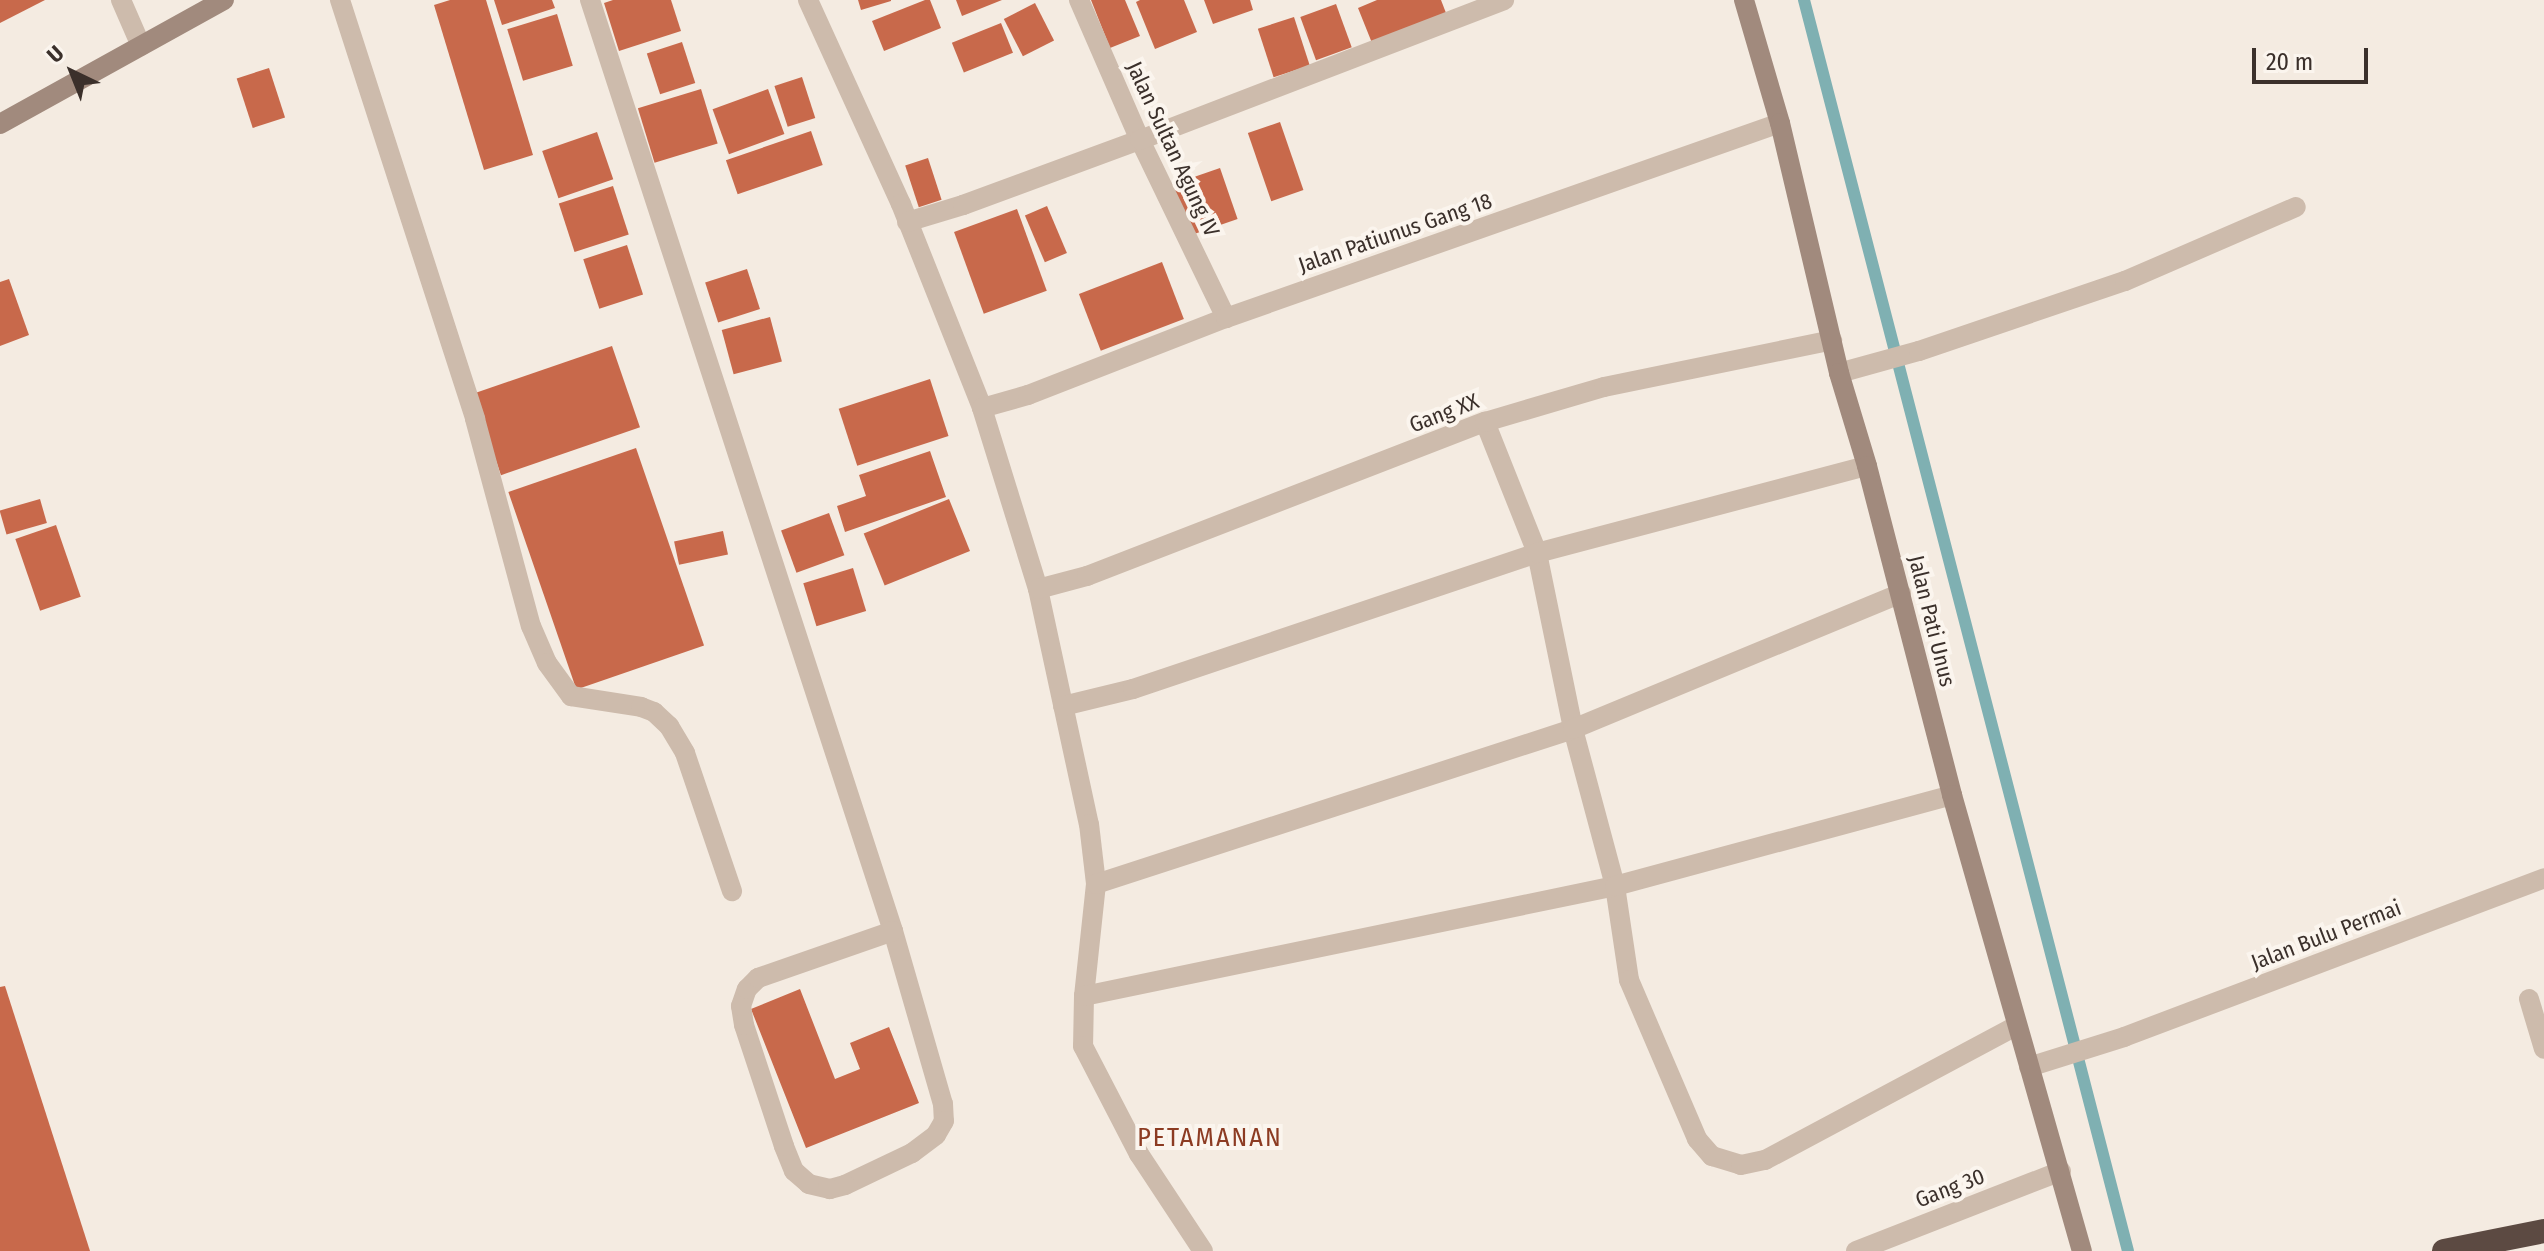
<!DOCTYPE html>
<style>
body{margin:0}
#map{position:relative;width:2544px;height:1251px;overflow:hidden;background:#f4ebe1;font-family:"Fira Sans Condensed",sans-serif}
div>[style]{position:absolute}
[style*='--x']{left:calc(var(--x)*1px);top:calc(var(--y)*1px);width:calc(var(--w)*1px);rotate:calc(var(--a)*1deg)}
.stream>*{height:12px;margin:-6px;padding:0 6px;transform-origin:6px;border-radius:6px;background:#7fb0b2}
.building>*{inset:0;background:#c8694b;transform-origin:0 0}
.lane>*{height:20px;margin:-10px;padding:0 10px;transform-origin:10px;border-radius:10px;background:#cdbbac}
.street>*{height:20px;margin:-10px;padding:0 10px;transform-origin:10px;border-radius:10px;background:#cdbbac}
.secondary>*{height:20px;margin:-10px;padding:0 10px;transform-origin:10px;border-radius:10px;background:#a18a7d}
.highway>*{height:24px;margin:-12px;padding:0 12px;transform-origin:12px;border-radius:12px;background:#5c4a42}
span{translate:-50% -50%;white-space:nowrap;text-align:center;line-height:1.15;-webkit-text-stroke:8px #fbf5ee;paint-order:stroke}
.street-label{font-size:22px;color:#3b302b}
.quarter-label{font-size:26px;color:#8c3b22;letter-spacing:2px}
.north{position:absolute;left:32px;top:32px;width:80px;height:80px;-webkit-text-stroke:6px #fbf5ee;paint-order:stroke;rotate:317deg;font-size:22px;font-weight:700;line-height:32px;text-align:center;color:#3b302b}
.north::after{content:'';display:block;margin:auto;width:28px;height:36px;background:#3b302b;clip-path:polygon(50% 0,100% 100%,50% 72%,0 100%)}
.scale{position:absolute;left:2252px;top:48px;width:116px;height:36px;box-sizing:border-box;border:4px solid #3b302b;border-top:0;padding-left:10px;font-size:24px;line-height:28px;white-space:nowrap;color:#3b302b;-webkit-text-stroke:6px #fbf5ee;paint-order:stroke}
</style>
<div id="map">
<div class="stream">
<div style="--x:1804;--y:0;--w:1292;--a:75.48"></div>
</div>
<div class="building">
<div style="clip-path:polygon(0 0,45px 0,0 23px)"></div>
<div style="clip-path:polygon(450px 0,486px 0,533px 155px,484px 170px,434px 5px)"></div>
<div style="clip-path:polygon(494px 0,552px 0,555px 8px,502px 25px)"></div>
<div style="clip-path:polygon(613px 0,671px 0,681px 31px,619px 51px,604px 3px)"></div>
<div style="clip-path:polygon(858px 0,891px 0,891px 1px,861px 10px)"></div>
<div style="clip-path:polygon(925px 0,930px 0,941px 28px,884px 51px,872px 21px)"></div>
<div style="clip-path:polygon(956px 0,1002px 0,962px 16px)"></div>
<div style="clip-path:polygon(1091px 0,1125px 0,1140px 36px,1110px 48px)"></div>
<div style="clip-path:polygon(1140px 0,1184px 0,1197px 32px,1155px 49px,1136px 2px)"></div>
<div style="clip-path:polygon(1204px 0,1250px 0,1253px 10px,1213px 24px)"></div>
<div style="clip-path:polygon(1377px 0,1441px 0,1446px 13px,1372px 43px,1358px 8px)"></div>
<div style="left:1035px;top:3px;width:42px;height:35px;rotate:63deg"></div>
<div style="left:1336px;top:4px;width:46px;height:38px;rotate:70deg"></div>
<div style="left:557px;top:14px;width:54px;height:52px;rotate:73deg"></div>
<div style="left:1294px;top:17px;width:51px;height:38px;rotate:72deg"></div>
<div style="left:1001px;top:23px;width:32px;height:53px;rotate:68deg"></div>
<div style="left:682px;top:42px;width:43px;height:37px;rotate:72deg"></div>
<div style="left:269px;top:68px;width:52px;height:34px;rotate:72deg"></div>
<div style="left:802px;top:77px;width:43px;height:29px;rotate:72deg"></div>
<div style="left:701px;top:89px;width:57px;height:66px;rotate:73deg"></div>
<div style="left:768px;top:89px;width:48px;height:59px;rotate:70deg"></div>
<div style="left:1280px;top:122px;width:72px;height:34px;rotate:71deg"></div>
<div style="left:811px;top:131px;width:36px;height:90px;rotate:71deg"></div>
<div style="left:597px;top:132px;width:50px;height:58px;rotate:71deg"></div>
<div style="left:928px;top:158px;width:44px;height:24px;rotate:72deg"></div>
<div style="left:1220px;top:168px;width:54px;height:52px;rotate:71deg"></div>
<div style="left:613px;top:186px;width:51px;height:57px;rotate:72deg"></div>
<div style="left:1047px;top:206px;width:51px;height:24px;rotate:67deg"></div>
<div style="left:1017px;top:209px;width:87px;height:67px;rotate:70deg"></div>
<div style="left:627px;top:245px;width:52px;height:46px;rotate:72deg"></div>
<div style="left:1162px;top:262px;width:61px;height:89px;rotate:69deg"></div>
<div style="left:747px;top:269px;width:42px;height:44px;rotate:72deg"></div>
<div style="clip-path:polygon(9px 279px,29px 335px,0 346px,0 282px)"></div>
<div style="left:770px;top:317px;width:46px;height:50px;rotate:75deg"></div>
<div style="left:612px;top:346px;width:86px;height:147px;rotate:71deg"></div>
<div style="left:930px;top:379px;width:60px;height:96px;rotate:72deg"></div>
<div style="left:636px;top:448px;width:209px;height:135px;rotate:71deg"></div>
<div style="clip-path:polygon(930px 451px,946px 497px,845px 532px,837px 506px,866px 496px,859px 475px)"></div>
<div style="left:40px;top:499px;width:25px;height:42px;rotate:74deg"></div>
<div style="left:949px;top:499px;width:56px;height:92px;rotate:68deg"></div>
<div style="left:829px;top:513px;width:45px;height:51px;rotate:70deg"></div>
<div style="left:56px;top:525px;width:76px;height:43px;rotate:71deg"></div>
<div style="left:723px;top:531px;width:24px;height:50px;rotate:78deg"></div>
<div style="left:853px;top:568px;width:45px;height:52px;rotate:73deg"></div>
<div style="clip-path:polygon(5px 986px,90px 1251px,0 1251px,0 987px)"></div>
<div style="clip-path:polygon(800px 989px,835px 1079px,860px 1069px,850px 1043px,889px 1027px,919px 1103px,806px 1148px,751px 1009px)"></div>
</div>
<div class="lane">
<div style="--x:340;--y:0;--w:440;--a:72.1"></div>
<div style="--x:475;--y:419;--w:214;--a:74.9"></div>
<div style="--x:531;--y:626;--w:40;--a:66.6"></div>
<div style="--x:547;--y:663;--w:41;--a:54"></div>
<div style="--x:571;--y:696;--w:71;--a:8.9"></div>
<div style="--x:641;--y:707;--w:14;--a:21"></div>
<div style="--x:654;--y:712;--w:21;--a:43"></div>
<div style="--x:669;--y:726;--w:31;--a:59"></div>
<div style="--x:685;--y:753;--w:146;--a:71.2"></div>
</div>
<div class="street">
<div style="--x:121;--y:0;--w:50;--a:66.5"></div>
<div style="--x:590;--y:0;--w:979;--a:71.97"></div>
<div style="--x:893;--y:931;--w:180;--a:73.9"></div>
<div style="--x:943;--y:1104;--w:17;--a:87"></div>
<div style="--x:944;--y:1121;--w:16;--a:120"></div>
<div style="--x:936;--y:1135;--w:30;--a:143"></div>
<div style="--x:912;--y:1153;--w:74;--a:154.5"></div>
<div style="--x:845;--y:1185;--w:16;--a:165"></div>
<div style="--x:830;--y:1189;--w:22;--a:-167"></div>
<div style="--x:809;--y:1184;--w:20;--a:-139"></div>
<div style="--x:794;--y:1171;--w:27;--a:-112"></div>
<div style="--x:784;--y:1146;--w:127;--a:-108.3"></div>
<div style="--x:744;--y:1025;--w:19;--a:-99"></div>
<div style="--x:741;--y:1006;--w:18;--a:-71"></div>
<div style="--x:747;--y:989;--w:16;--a:-45"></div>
<div style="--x:758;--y:978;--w:143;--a:-19.2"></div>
<div style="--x:808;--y:0;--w:224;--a:65.5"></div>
<div style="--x:901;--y:204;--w:219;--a:68.3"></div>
<div style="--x:982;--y:408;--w:189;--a:72.8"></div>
<div style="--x:1038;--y:589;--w:240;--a:77.8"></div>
<div style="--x:1089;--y:824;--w:60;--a:83.3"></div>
<div style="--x:1096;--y:884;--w:113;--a:96.1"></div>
<div style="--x:1084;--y:996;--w:50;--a:91.1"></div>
<div style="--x:1083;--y:1046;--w:122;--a:62.6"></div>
<div style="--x:1139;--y:1154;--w:116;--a:56.6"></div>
<div style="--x:1079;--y:0;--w:153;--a:66.5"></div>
<div style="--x:1140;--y:140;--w:198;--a:64.2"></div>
<div style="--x:907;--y:222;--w:59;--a:-16.9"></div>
<div style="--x:963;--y:205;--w:189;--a:-20.2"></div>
<div style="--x:1140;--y:140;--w:390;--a:-21"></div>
<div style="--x:1839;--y:373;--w:83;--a:-15.4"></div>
<div style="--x:1919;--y:351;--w:218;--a:-18.8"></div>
<div style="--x:2125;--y:281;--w:186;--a:-23.4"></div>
<div style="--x:982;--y:408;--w:48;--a:-15.8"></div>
<div style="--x:1028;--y:395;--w:212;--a:-21.3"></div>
<div style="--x:1226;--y:318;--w:587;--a:-19.39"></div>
<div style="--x:1485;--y:422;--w:141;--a:68.3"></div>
<div style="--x:1537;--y:553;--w:180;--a:78.4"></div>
<div style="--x:1573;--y:729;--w:163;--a:75"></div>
<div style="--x:1615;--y:886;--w:95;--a:81.5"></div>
<div style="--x:1629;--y:980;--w:173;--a:66.8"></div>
<div style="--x:1697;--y:1139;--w:23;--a:49"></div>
<div style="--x:1712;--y:1156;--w:30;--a:17"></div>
<div style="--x:1741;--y:1165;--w:25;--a:-12"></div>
<div style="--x:1765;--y:1160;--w:285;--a:-28.1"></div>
<div style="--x:1038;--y:589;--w:51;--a:-14.9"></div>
<div style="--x:1087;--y:576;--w:427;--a:-21.2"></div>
<div style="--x:1485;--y:422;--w:124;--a:-16.4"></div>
<div style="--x:1604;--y:387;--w:233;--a:-11.6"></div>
<div style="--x:1063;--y:706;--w:72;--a:-13.7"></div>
<div style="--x:1133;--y:689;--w:426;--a:-18.6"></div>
<div style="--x:1537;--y:553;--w:341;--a:-14.8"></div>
<div style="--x:1096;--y:884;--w:502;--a:-18"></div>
<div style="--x:1573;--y:729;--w:355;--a:-22.5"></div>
<div style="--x:1084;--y:996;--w:542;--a:-11.7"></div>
<div style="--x:1615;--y:886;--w:349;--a:-15.1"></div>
<div style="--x:2529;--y:999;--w:52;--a:73.3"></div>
<div style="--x:2029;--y:1067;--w:100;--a:-17.5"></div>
<div style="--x:2124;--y:1037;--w:449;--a:-20.7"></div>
<div style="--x:1856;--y:1251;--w:220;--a:-21.3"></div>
</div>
<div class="secondary">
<div style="--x:1744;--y:0;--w:128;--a:73.7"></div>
<div style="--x:1780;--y:123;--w:257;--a:76.7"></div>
<div style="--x:1839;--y:373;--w:97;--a:73.2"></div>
<div style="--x:1867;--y:466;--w:340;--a:75.5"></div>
<div style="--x:1952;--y:795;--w:474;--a:74.1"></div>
<div style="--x:0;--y:124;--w:256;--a:-29"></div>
</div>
<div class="highway">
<div style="--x:2444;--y:1251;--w:102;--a:-11.3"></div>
</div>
<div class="street-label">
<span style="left:1173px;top:149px;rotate:65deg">Jalan Sultan Agung IV</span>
<span style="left:1395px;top:233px;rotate:-19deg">Jalan Patiunus Gang 18</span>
<span style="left:1444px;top:413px;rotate:-21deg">Gang XX</span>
<span style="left:1932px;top:621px;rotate:76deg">Jalan Pati Unus</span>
<span style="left:2326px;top:935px;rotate:-21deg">Jalan Bulu Permai</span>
<span style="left:1950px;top:1188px;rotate:-21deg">Gang 30</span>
</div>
<div class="quarter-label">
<span style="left:1210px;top:1138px">PETAMANAN</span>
</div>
<div class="north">U</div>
<div class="scale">20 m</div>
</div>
